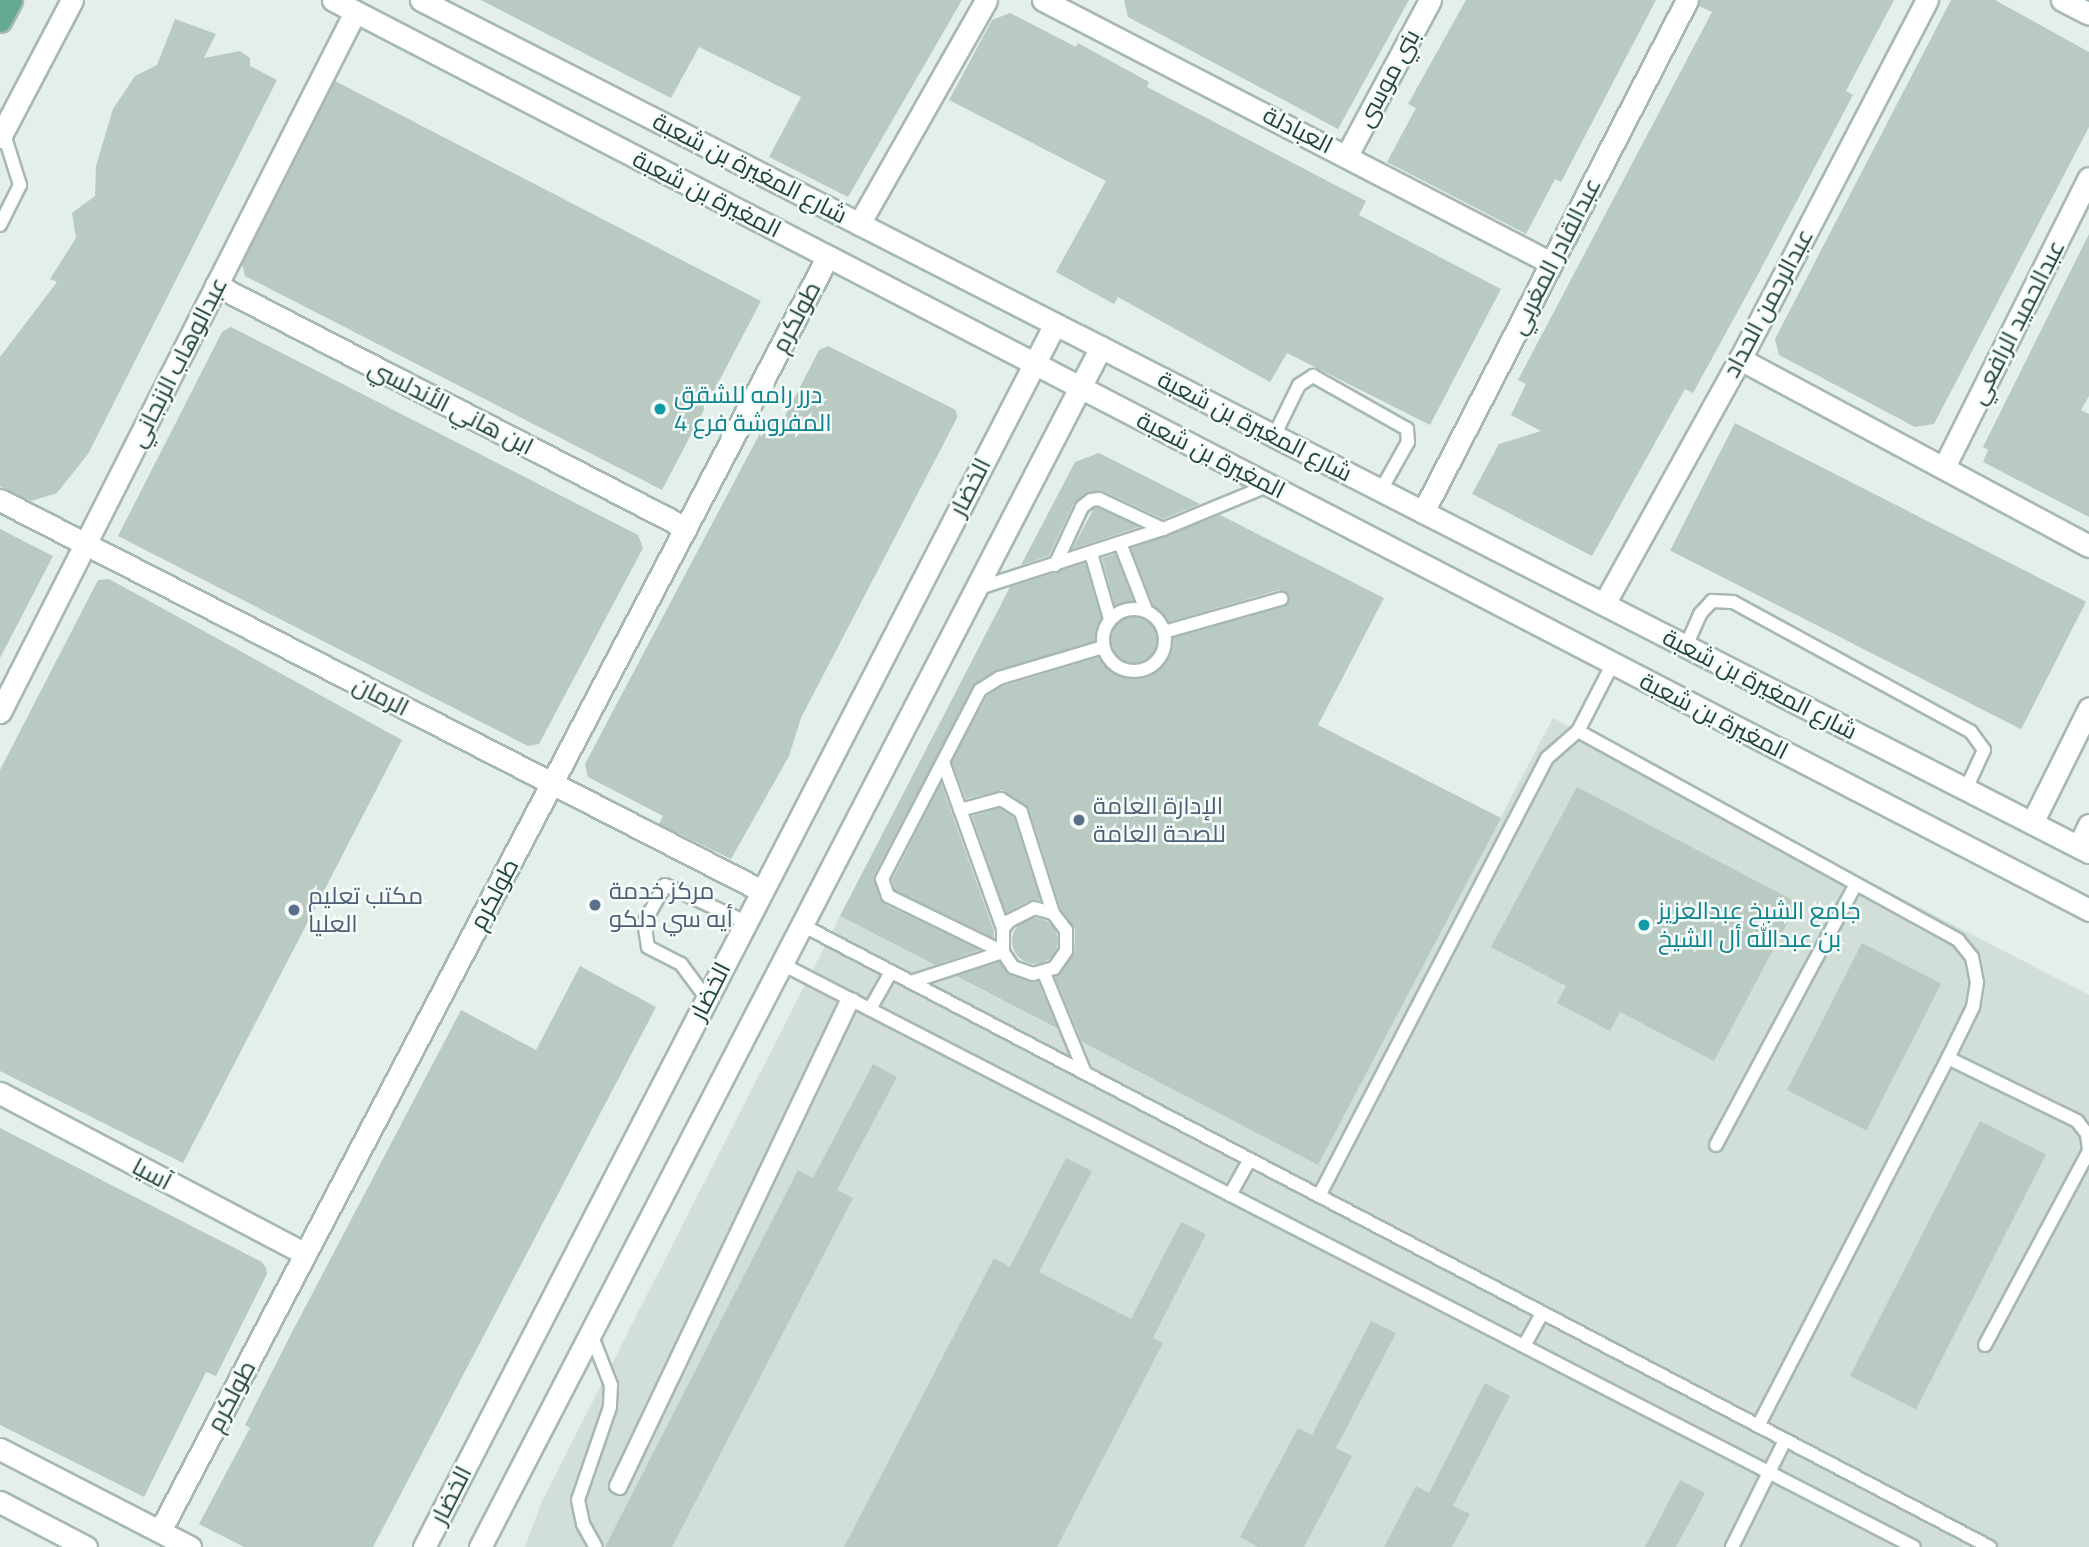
<!DOCTYPE html>
<meta charset="utf-8">
<style>
body{margin:0}
#map{position:relative;width:2089px;height:1547px;overflow:hidden;background:#e4efea;font-family:"Titillium Web",Cairo,sans-serif}
div>[style]{position:absolute}
[style*='--x']{left:calc(var(--x)*1px);top:calc(var(--y)*1px);width:calc(var(--w)*1px);rotate:calc(var(--a)*1deg)}
.built>*{inset:0;background:#d2dfd8}
.building>*{inset:0;background:#b9cac2;transform-origin:0 0}
.round{border-radius:50%}
.roads{filter:drop-shadow(2px 0 #a6b8b1) drop-shadow(-2px 0 #a6b8b1) drop-shadow(0 2px #a6b8b1) drop-shadow(0 -2px #a6b8b1)}
.service>*{height:12px;margin:-6px;padding:0 6px;transform-origin:6px;border-radius:6px;background:#fff}
.service>.ring{margin:-6px;padding:0;box-sizing:content-box;background:none;border:12px solid #fff;border-radius:50%}
.minor>*{height:21px;margin:-10.5px;padding:0 10.5px;transform-origin:10.5px;border-radius:10.5px;background:#fff}
.tertiary>*{height:21px;margin:-10.5px;padding:0 10.5px;transform-origin:10.5px;border-radius:10.5px;background:#fff}
.primary>*{height:21px;margin:-10.5px;padding:0 10.5px;transform-origin:10.5px;border-radius:10.5px;background:#64a994}
.dots>*{width:19px;height:19px;translate:-50% -50%;box-sizing:border-box;border:4px solid #f5fbf8;border-radius:50%}
span{translate:-50% -50%;white-space:nowrap;text-align:center;line-height:1.15;-webkit-text-stroke:5px #f5fbf8;paint-order:stroke}
.street-label{font-size:24px;color:#214338}
.culture-label{font-size:24px;color:#0d838f}
.left{translate:0 -50%;text-align:left}
.service-label{font-size:24px;color:#4e5e75}
</style>
<div id="map">
<div class="built">
<div style="clip-path:polygon(1553px 718px,2089px 995px,2089px 1547px,525px 1547px,542px 1501px,840px 916px,1318px 1165px)"></div>
</div>
<div class="building">
<div style="clip-path:polygon(481px 0,962px 0,848px 197px,769px 157px,801px 97px,699px 47px,671px 98px)"></div>
<div style="clip-path:polygon(1124px 0,1409px 0,1338px 129px,1128px 17px)"></div>
<div style="clip-path:polygon(1466px 0,1656px 0,1561px 182px,1555px 179px,1526px 234px,1387px 162px,1416px 108px,1408px 104px)"></div>
<div style="clip-path:polygon(1700px 0,1894px 0,1846px 91px,1853px 95px,1756px 278px,1693px 393px,1685px 389px,1592px 556px,1472px 494px,1499px 444px,1541px 431px,1511px 415px,1526px 384px,1518px 380px,1712px 12px,1699px 6px)"></div>
<div style="clip-path:polygon(1951px 0,1995px 0,2089px 52px,2089px 127px,1934px 424px,1915px 427px,1779px 355px,1775px 339px)"></div>
<div style="clip-path:polygon(1010px 13px,1076px 47px,1078px 43px,1149px 82px,1147px 87px,1366px 201px,1359px 215px,1501px 289px,1430px 425px,1287px 353px,1270px 382px,1118px 297px,1114px 304px,1056px 272px,1106px 181px,949px 100px,992px 20px)"></div>
<div style="clip-path:polygon(175px 19px,216px 34px,204px 58px,240px 51px,250px 58px,250px 66px,277px 80px,88px 454px,57px 493px,31px 501px,0 486px,0 357px,57px 282px,50px 279px,76px 238px,72px 213px,95px 196px,96px 166px,113px 109px,135px 76px,157px 65px)"></div>
<div style="clip-path:polygon(335px 81px,761px 301px,662px 490px,245px 276px,242px 264px)"></div>
<div style="clip-path:polygon(2089px 234px,2089px 396px,2081px 410px,2089px 414px,2089px 517px,1983px 462px,1988px 450px,1983px 447px)"></div>
<div style="clip-path:polygon(231px 327px,638px 535px,643px 548px,539px 744px,528px 746px,118px 536px,222px 332px)"></div>
<div style="clip-path:polygon(828px 346px,956px 410px,957px 418px,801px 718px,789px 756px,731px 859px,659px 824px,663px 816px,588px 777px,585px 764px,768px 418px,781px 424px,819px 350px)"></div>
<div style="left:1735px;top:423px;width:394px;height:143px;rotate:27deg"></div>
<div style="clip-path:polygon(1099px 453px,1200px 504px,1163px 519px,1103px 491px,1089px 492px,1074px 503px,1049px 556px,1021px 565px,1075px 462px)"></div>
<div style="clip-path:polygon(1094px 508px,1098px 508px,1139px 527px,1072px 549px)"></div>
<div style="clip-path:polygon(evenodd,1220px 515px,1384px 598px,1318px 725px,1501px 818px,1318px 1165px,1082px 1042px,1055px 977px,1074px 955px,1075px 929px,1061px 909px,1029px 809px,1003px 790px,966px 799px,952px 762px,987px 696px,1003px 686px,1106px 655px,1111px 645px,1106px 639px,997px 670px,975px 683px,874px 875px,884px 904px,980px 950px,935px 965px,840px 916px,1010px 587px,1085px 563px,1102px 621px,1113px 627px,1118px 617px,1102px 558px,1115px 554px,1138px 613px,1149px 618px,1154px 607px,1131px 548px,1220px 515px,1279px 590px,1290px 597px,1283px 607px,1166px 640px,1156px 635px,1162px 624px,1279px 590px)"></div>
<div style="clip-path:polygon(0 529px,53px 556px,0 658px)"></div>
<div style="clip-path:polygon(109px 579px,402px 740px,183px 1163px,0 1071px,0 770px,98px 580px)"></div>
<div style="clip-path:polygon(941px 783px,994px 931px,994px 938px,895px 890px,892px 880px)"></div>
<div style="clip-path:polygon(1577px 787px,1798px 903px,1714px 1061px,1620px 1012px,1610px 1031px,1557px 1003px,1566px 986px,1491px 947px)"></div>
<div style="clip-path:polygon(999px 808px,1014px 818px,1040px 900px,1030px 900px,1006px 913px,972px 816px)"></div>
<div class="round" style="left:1012px;top:918px;width:46px;height:46px"></div>
<div style="left:1862px;top:943px;width:89px;height:165px;rotate:27deg"></div>
<div style="clip-path:polygon(999px 962px,1010px 975px,1038px 982px,1058px 1029px,956px 976px)"></div>
<div style="clip-path:polygon(580px 966px,656px 1007px,373px 1547px,244px 1547px,199px 1524px,250px 1428px,245px 1425px,289px 1338px,461px 1010px,536px 1050px)"></div>
<div style="clip-path:polygon(873px 1064px,897px 1077px,837px 1190px,853px 1198px,672px 1547px,605px 1547px,798px 1170px,813px 1178px)"></div>
<div style="left:1980px;top:1121px;width:74px;height:286px;rotate:27deg"></div>
<div style="clip-path:polygon(0 1128px,262px 1262px,266px 1268px,267px 1274px,216px 1376px,206px 1372px,144px 1497px,0 1425px)"></div>
<div style="clip-path:polygon(1066px 1158px,1092px 1171px,1039px 1272px,1131px 1319px,1181px 1222px,1206px 1234px,1153px 1338px,1163px 1343px,1057px 1547px,844px 1547px,994px 1258px,1010px 1267px)"></div>
<div style="clip-path:polygon(1371px 1321px,1396px 1333px,1336px 1448px,1352px 1456px,1304px 1547px,1258px 1547px,1240px 1537px,1298px 1428px,1312px 1435px)"></div>
<div style="clip-path:polygon(1485px 1383px,1510px 1396px,1453px 1506px,1470px 1514px,1452px 1547px,1384px 1547px,1416px 1486px,1429px 1493px)"></div>
<div style="clip-path:polygon(1680px 1480px,1705px 1493px,1676px 1547px,1645px 1547px)"></div>
</div>
<div class="roads">
<div class="service">
<div style="--x:0;--y:225;--w:45;--a:-63.4"></div>
<div style="--x:20;--y:185;--w:57;--a:-107.5"></div>
<div style="--x:1274;--y:436;--w:57;--a:-63.9"></div>
<div style="--x:1299;--y:385;--w:17;--a:-33"></div>
<div style="--x:1313;--y:376;--w:108;--a:29.4"></div>
<div style="--x:1407;--y:429;--w:13;--a:86"></div>
<div style="--x:1408;--y:442;--w:55;--a:119.4"></div>
<div style="--x:1120;--y:543;--w:72;--a:68.8"></div>
<div style="--x:1091;--y:553;--w:69;--a:73.9"></div>
<div style="--x:1055;--y:565;--w:64;--a:-65"></div>
<div style="--x:1082;--y:507;--w:11;--a:-38"></div>
<div style="--x:1091;--y:500;--w:8;--a:-7"></div>
<div style="--x:1099;--y:499;--w:71;--a:25.1"></div>
<div style="--x:976;--y:589;--w:196;--a:-17.8"></div>
<div style="--x:1163;--y:529;--w:116;--a:-22.4"></div>
<div class="ring" style="left:1103px;top:609px;width:50px;height:50px"></div>
<div style="--x:1164;--y:632;--w:122;--a:-15.8"></div>
<div style="--x:1686;--y:646;--w:35;--a:-66"></div>
<div style="--x:1700;--y:614;--w:18;--a:-47"></div>
<div style="--x:1712;--y:601;--w:21;--a:3"></div>
<div style="--x:1733;--y:602;--w:271;--a:28.6"></div>
<div style="--x:1971;--y:732;--w:22;--a:54"></div>
<div style="--x:1984;--y:750;--w:43;--a:114.8"></div>
<div style="--x:1613;--y:663;--w:76;--a:117.2"></div>
<div style="--x:1578;--y:731;--w:434;--a:28.8"></div>
<div style="--x:1958;--y:940;--w:22;--a:51"></div>
<div style="--x:1972;--y:957;--w:25;--a:79"></div>
<div style="--x:1977;--y:982;--w:25;--a:99"></div>
<div style="--x:1973;--y:1007;--w:57;--a:116.1"></div>
<div style="--x:1948;--y:1058;--w:414;--a:117.3"></div>
<div style="--x:943;--y:762;--w:177;--a:70.2"></div>
<div style="--x:960;--y:810;--w:42;--a:-15"></div>
<div style="--x:1001;--y:799;--w:24;--a:33"></div>
<div style="--x:1021;--y:812;--w:106;--a:72.4"></div>
<div style="--x:1053;--y:913;--w:21;--a:53"></div>
<div style="--x:1066;--y:930;--w:21;--a:90"></div>
<div style="--x:1066;--y:951;--w:21;--a:125"></div>
<div style="--x:1054;--y:968;--w:22;--a:164"></div>
<div style="--x:1033;--y:974;--w:21;--a:-161"></div>
<div style="--x:1013;--y:967;--w:18;--a:-124"></div>
<div style="--x:1003;--y:952;--w:23;--a:-90"></div>
<div style="--x:1003;--y:929;--w:10;--a:-53"></div>
<div style="--x:1009;--y:921;--w:28;--a:-27"></div>
<div style="--x:1034;--y:908;--w:20;--a:15"></div>
<div style="--x:802;--y:925;--w:1341;--a:27.64"></div>
<div style="--x:1003;--y:952;--w:128;--a:-154"></div>
<div style="--x:888;--y:896;--w:18;--a:-109"></div>
<div style="--x:882;--y:879;--w:213;--a:-62.6"></div>
<div style="--x:980;--y:690;--w:22;--a:-32"></div>
<div style="--x:999;--y:678;--w:109;--a:-16.6"></div>
<div style="--x:782;--y:964;--w:1273;--a:27.25"></div>
<div style="--x:1044;--y:973;--w:108;--a:67.7"></div>
<div style="--x:911;--y:982;--w:97;--a:-18.1"></div>
<div style="--x:848;--y:998;--w:540;--a:115.43"></div>
<div style="--x:616;--y:1486;--w:4;--a:27"></div>
<div style="--x:620;--y:1488;--w:541;--a:-64.48"></div>
<div style="--x:707;--y:999;--w:44;--a:-126.6"></div>
<div style="--x:681;--y:964;--w:37;--a:-153"></div>
<div style="--x:648;--y:947;--w:24;--a:-99"></div>
<div style="--x:644;--y:923;--w:43;--a:-61.1"></div>
<div style="--x:665;--y:885;--w:89;--a:24.6"></div>
<div style="--x:870;--y:1009;--w:43;--a:-60.4"></div>
<div style="--x:1948;--y:1058;--w:144;--a:26"></div>
<div style="--x:2077;--y:1121;--w:16;--a:52"></div>
<div style="--x:2087;--y:1134;--w:17;--a:83"></div>
<div style="--x:1716;--y:1145;--w:296;--a:-61.8"></div>
<div style="--x:1230;--y:1195;--w:41;--a:-60.9"></div>
<div style="--x:1319;--y:1196;--w:494;--a:-62.5"></div>
<div style="--x:1547;--y:758;--w:41;--a:-41.1"></div>
<div style="--x:591;--y:1334;--w:55;--a:68.6"></div>
<div style="--x:611;--y:1385;--w:22;--a:93"></div>
<div style="--x:610;--y:1407;--w:98;--a:109"></div>
<div style="--x:578;--y:1500;--w:25;--a:78"></div>
<div style="--x:583;--y:1524;--w:26;--a:61"></div>
<div style="--x:1985;--y:1345;--w:220;--a:-61.8"></div>
<div style="--x:1524;--y:1346;--w:38;--a:-61"></div>
<div style="--x:1732;--y:1547;--w:119;--a:-63.6"></div>
</div>
<div class="minor">
<div style="--x:1043;--y:0;--w:572;--a:27.37"></div>
<div style="--x:2062;--y:0;--w:30;--a:27"></div>
<div style="--x:1347;--y:155;--w:176;--a:-61.8"></div>
<div style="--x:859;--y:224;--w:257;--a:-60.4"></div>
<div style="--x:216;--y:285;--w:529;--a:27.34"></div>
<div style="--x:1740;--y:359;--w:396;--a:28.2"></div>
<div style="--x:1944;--y:467;--w:323;--a:-63.4"></div>
<div style="--x:0;--y:500;--w:856;--a:27.16"></div>
<div style="--x:1423;--y:512;--w:576;--a:-62.72"></div>
<div style="--x:1604;--y:604;--w:280;--a:-61"></div>
<div style="--x:1740;--y:359;--w:405;--a:-62.5"></div>
<div style="--x:0;--y:712;--w:785;--a:-63.11"></div>
<div style="--x:2032;--y:823;--w:128;--a:-63.6"></div>
<div style="--x:2079;--y:846;--w:23;--a:-65"></div>
<div style="--x:0;--y:1093;--w:345;--a:27.8"></div>
<div style="--x:160;--y:1531;--w:1439;--a:-62.35"></div>
</div>
<div class="tertiary">
<div style="--x:333;--y:0;--w:1978;--a:27.39"></div>
<div style="--x:421;--y:0;--w:1873;--a:27.06"></div>
<div style="--x:0;--y:137;--w:155;--a:-62.3"></div>
<div style="--x:0;--y:1449;--w:214;--a:27.3"></div>
<div style="--x:0;--y:1502;--w:97;--a:27.6"></div>
<div style="--x:424;--y:1547;--w:1376;--a:-62.71"></div>
<div style="--x:480;--y:1547;--w:1351;--a:-62.64"></div>
</div>
<div class="primary">
<div style="--x:0;--y:21;--w:24;--a:-62"></div>
</div>
</div>
<div class="dots">
<div style="left:660px;top:409px;background:#0f9aa8"></div>
<div style="left:1079px;top:820px;background:#5c6f8a"></div>
<div style="left:595px;top:905px;background:#5c6f8a"></div>
<div style="left:294px;top:910px;background:#5c6f8a"></div>
<div style="left:1644px;top:925px;background:#0f9aa8"></div>
</div>
<div class="street-label">
<span style="left:1388px;top:78px;rotate:-62deg">بني موسى</span>
<span style="left:1298px;top:130px;rotate:27deg">العبادلة</span>
<span style="left:750px;top:168px;rotate:27deg">شارع المغيرة بن شعبة</span>
<span style="left:707px;top:194px;rotate:27deg">المغيرة بن شعبة</span>
<span style="left:1555px;top:256px;rotate:-63deg">عبدالقادر المغربي</span>
<span style="left:1768px;top:303px;rotate:-62deg">عبدالرحمن الحداد</span>
<span style="left:796px;top:317px;rotate:-62deg">طولكرم</span>
<span style="left:2017px;top:322px;rotate:-63deg">عبدالحميد الرافعي</span>
<span style="left:178px;top:362px;rotate:-63deg">عبدالوهاب الزنجاني</span>
<span style="left:451px;top:407px;rotate:27deg">ابن هاني الأندلسي</span>
<span style="left:1255px;top:426px;rotate:27deg">شارع المغيرة بن شعبة</span>
<span style="left:1211px;top:455px;rotate:27deg">المغيرة بن شعبة</span>
<span style="left:970px;top:487px;rotate:-63deg">الخضار</span>
<span style="left:1760px;top:684px;rotate:27deg">شارع المغيرة بن شعبة</span>
<span style="left:381px;top:696px;rotate:27deg">الرمان</span>
<span style="left:1714px;top:716px;rotate:27deg">المغيرة بن شعبة</span>
<span style="left:494px;top:894px;rotate:-62deg">طولكرم</span>
<span style="left:710px;top:991px;rotate:-63deg">الخضار</span>
<span style="left:152px;top:1174px;rotate:28deg">آسيا</span>
<span style="left:231px;top:1396px;rotate:-62deg">طولكرم</span>
<span style="left:451px;top:1495px;rotate:-63deg">الخضار</span>
</div>
<div class="culture-label">
<span class="left" style="left:674px;top:409px">درر رامه للشقق<br>المفروشة فرع 4</span>
<span class="left" style="left:1658px;top:925px">جامع الشيخ عبدالعزيز<br>بن عبدالله أل الشيخ</span>
</div>
<div class="service-label">
<span class="left" style="left:1093px;top:820px">الإدارة العامة<br>للصحة العامة</span>
<span class="left" style="left:609px;top:905px">مركز خدمة<br>أيه سي دلكو</span>
<span class="left" style="left:308px;top:910px">مكتب تعليم<br>العليا</span>
</div>
</div>
